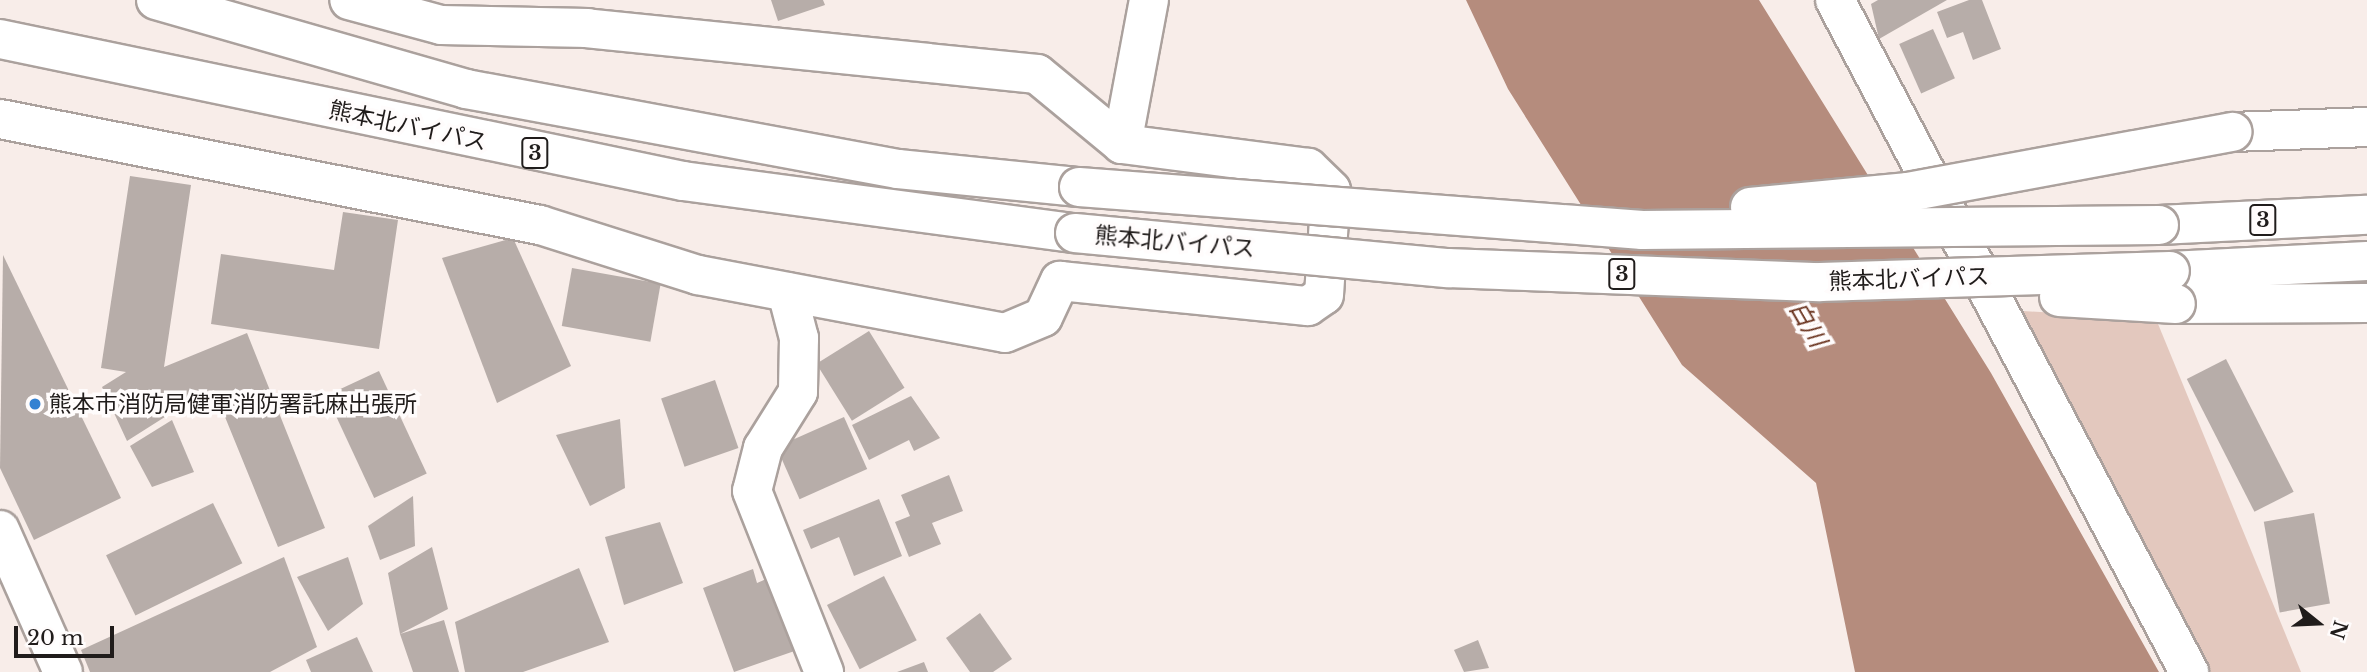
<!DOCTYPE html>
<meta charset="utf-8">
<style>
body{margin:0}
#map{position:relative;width:2367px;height:672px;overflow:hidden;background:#f8ede9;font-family:"Libre Baskerville","Noto Sans JP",serif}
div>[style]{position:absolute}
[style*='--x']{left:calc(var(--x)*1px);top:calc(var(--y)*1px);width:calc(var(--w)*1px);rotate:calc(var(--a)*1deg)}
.green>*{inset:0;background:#e3c8be}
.water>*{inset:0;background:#b58c7d}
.building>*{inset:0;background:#b7ada9;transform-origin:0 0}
.roads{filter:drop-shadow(2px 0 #aba19d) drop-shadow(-2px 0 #aba19d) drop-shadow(0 2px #aba19d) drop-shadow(0 -2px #aba19d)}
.minor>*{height:38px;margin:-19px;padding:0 19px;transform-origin:19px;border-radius:19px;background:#fff}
.major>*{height:38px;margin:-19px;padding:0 19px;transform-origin:19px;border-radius:19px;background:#fff}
.highway>*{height:38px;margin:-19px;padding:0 19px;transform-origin:19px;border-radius:19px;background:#fff}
.bridges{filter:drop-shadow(2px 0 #aba19d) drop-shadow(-2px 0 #aba19d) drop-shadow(0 2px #aba19d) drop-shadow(0 -2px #aba19d)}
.highway-bridge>*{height:38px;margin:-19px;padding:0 19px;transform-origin:19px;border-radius:19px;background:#fff}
.dots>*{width:19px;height:19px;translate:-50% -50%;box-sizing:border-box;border:4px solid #fffcfc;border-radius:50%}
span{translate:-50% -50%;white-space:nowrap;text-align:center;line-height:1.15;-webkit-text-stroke:7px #fffcfc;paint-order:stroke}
.shield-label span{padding:2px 5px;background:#fffcfc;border:2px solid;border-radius:5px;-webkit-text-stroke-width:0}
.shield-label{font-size:21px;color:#201c1b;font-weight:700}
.street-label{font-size:23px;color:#201c1b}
.poi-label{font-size:23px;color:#201c1b}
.left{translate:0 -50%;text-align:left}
.water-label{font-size:24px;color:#69321d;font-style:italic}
.north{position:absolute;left:2283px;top:588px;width:70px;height:70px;-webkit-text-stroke:5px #fffcfc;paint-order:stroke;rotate:108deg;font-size:19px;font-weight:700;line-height:28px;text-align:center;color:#201c1b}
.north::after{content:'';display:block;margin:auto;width:24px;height:32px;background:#201c1b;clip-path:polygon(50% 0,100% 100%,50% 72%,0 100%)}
.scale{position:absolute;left:14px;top:626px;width:100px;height:32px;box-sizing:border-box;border:4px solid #201c1b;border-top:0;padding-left:9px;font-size:21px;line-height:24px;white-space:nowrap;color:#201c1b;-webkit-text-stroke:5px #fffcfc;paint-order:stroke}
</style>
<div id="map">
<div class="green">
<div style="clip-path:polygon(2023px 311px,2156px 319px,2301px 672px,2207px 672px)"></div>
</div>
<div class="water">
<div style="clip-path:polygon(1466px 0,1759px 0,1991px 373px,2159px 672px,1855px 672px,1816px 483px,1682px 365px,1508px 89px)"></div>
</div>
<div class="building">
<div style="clip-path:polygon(771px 0,823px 0,825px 5px,778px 21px)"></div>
<div style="clip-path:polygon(1878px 0,1947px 0,1879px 39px,1871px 4px)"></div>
<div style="clip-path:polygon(1969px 0,1982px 0,2001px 49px,1973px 60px,1963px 32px,1947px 38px,1937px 12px)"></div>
<div style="left:1933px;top:29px;width:54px;height:37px;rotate:66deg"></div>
<div style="clip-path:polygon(130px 176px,191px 185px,164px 367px,247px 333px,325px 528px,278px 547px,214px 390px,166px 410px,168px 415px,127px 441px,102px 387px,126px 372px,101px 368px)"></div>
<div style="clip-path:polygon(343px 212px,398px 220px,379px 349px,211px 324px,221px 254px,334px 270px)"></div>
<div style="clip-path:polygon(513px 238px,571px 366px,497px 403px,442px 258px)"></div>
<div style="clip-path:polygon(3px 255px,121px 498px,34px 540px,0 468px)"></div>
<div style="left:572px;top:268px;width:90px;height:59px;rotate:10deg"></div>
<div style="left:869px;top:331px;width:67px;height:62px;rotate:58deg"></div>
<div style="left:2226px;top:359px;width:149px;height:44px;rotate:63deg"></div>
<div style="left:379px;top:371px;width:113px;height:58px;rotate:65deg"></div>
<div style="left:715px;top:380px;width:72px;height:57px;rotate:71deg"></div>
<div style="clip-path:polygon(911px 396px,940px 438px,914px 451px,909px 440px,869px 460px,852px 425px)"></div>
<div style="left:844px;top:417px;width:57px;height:74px;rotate:66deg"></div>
<div style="clip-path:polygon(620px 419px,625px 488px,590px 506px,556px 435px)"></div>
<div style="clip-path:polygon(172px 420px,194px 472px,152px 487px,130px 446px)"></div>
<div style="clip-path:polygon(949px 475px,963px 511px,932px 523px,941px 544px,909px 557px,895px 522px,910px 516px,901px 495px)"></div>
<div style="clip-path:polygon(413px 496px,415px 546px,380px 560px,368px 526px)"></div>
<div style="clip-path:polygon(879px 499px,902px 556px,854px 576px,839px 537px,811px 549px,803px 530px)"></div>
<div style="left:213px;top:503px;width:67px;height:119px;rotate:64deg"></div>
<div style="left:2314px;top:513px;width:92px;height:51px;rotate:80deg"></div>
<div style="clip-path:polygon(660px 522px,683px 583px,624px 605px,605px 537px)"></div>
<div style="clip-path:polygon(432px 547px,448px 609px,400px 634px,444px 620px,459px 672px,413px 672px,400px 634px,388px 573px)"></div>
<div style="clip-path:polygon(284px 557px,317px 647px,270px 672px,90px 672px,81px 650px)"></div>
<div style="clip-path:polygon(348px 557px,363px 604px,328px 631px,297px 577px)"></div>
<div style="clip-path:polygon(579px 568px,609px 642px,523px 672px,465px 672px,455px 622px)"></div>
<div style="clip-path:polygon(753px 569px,757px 583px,771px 577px,809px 646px,734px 672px,703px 588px)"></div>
<div style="left:884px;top:576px;width:72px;height:64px;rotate:63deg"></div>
<div style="clip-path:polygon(980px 613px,1012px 659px,993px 672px,970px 672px,946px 638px)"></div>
<div style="clip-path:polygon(357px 637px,373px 672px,311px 672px,306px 660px)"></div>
<div style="clip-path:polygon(1478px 640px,1489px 668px,1464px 672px,1454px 650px)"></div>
<div style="clip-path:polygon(924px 662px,928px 672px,897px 672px)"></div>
</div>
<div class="roads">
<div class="minor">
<div style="--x:1835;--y:0;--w:760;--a:62.22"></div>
<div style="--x:0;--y:119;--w:550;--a:11.11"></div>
<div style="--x:540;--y:225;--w:166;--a:17.6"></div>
<div style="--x:698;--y:275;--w:312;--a:10.7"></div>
<div style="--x:1005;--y:333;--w:41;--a:-22.8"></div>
<div style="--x:1043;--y:317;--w:40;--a:-65"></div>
<div style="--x:1060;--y:281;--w:249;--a:5.8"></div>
<div style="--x:1308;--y:306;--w:19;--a:-35"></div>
<div style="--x:1324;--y:295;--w:105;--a:-86.2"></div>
<div style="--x:1331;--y:190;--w:32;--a:-136"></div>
<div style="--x:1308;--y:168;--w:188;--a:-172.6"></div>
<div style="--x:1122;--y:144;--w:110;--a:-140.5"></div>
<div style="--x:1037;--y:74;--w:451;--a:-174.2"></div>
<div style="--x:588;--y:28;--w:147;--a:-178.8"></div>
<div style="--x:441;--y:25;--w:95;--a:-164.8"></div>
<div style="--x:1122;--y:144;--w:147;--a:-79.4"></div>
<div style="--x:787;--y:292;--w:48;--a:75.4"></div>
<div style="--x:799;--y:338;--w:54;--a:91.1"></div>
<div style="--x:798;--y:392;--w:66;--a:122"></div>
<div style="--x:763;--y:448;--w:44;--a:104.3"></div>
<div style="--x:752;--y:491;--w:195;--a:68.3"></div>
</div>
<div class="major">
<div style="--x:0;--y:530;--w:155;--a:66.1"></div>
</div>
<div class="highway">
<div style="--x:156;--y:0;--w:323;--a:16"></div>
<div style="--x:466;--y:89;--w:439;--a:10.5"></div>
<div style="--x:898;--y:169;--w:182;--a:5.7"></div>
<div style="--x:0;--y:39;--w:698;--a:11.74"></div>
<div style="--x:683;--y:181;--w:395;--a:7.6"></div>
<div style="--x:2232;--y:132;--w:135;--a:-2.1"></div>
<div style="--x:2159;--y:225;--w:208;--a:-2.8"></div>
<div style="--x:2170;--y:271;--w:197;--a:-2.9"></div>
<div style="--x:2176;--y:304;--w:191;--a:-0.3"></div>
</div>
</div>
<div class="bridges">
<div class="highway-bridge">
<div style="--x:1079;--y:187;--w:565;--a:4.37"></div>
<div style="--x:1642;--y:230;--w:517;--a:-0.55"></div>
<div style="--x:1750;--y:207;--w:159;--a:-5.4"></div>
<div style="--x:1908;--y:192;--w:330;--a:-10.5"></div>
<div style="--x:1075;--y:233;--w:375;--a:5.4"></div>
<div style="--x:1448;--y:268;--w:372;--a:2.2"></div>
<div style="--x:1820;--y:282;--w:350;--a:-1.8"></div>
<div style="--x:2059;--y:297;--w:117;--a:3.4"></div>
</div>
</div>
<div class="dots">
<div style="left:35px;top:404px;background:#3482d2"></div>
</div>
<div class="shield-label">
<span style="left:535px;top:153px">3</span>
<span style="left:2263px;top:220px">3</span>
<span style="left:1622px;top:274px">3</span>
</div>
<div class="street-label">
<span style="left:408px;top:126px;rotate:12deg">熊本北バイパス</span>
<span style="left:1175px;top:242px;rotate:5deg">熊本北バイパス</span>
<span style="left:1909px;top:279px;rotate:-2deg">熊本北バイパス</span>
</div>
<div class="poi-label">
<span class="left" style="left:49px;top:404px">熊本市消防局健軍消防署託麻出張所</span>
</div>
<div class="water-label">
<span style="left:1808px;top:324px;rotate:60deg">白川</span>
</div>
<div class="north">N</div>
<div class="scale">20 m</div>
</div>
